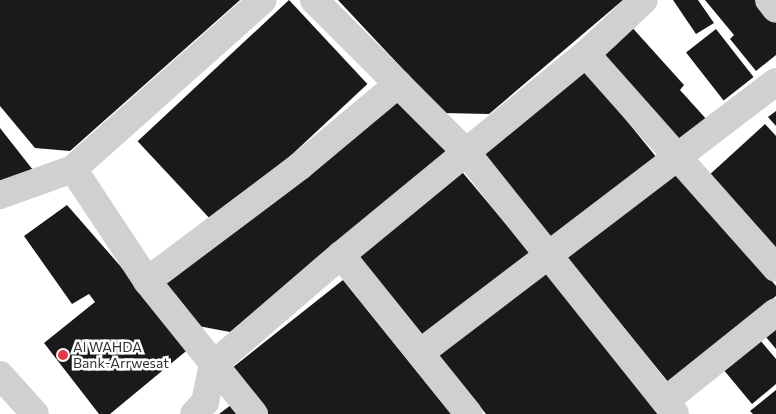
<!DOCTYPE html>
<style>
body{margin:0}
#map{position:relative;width:776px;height:414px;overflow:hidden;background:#fff;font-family:Commissioner,sans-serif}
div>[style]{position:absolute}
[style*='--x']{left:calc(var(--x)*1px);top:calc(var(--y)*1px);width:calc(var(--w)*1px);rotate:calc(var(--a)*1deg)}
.building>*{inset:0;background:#1a1a1a;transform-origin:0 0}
.minor>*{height:28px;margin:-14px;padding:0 14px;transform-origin:14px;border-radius:14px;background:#d0d0d0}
.dots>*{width:14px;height:14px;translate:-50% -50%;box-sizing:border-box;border:2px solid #fff;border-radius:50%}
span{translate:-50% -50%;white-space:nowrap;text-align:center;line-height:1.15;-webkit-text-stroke:5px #fff;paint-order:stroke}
.poi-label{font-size:14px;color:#333}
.left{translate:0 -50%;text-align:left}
</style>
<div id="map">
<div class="building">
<div style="clip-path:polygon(0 0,240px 0,70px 151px,35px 148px,0 106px)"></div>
<div style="left:289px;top:0;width:115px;height:207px;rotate:47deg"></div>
<div style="clip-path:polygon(338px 0,623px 0,489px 114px,444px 113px)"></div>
<div style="clip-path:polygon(673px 0,698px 0,714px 23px,696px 34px)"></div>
<div style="clip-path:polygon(705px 0,761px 0,776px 17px,776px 55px,756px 71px,730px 39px,734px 35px)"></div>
<div style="clip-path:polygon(629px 24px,684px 85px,680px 90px,708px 121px,679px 146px,596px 54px)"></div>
<div style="left:716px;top:29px;width:61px;height:38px;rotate:52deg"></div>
<div style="left:584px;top:68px;width:115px;height:138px;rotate:51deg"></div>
<div style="clip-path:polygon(398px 93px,450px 154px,230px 332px,193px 325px,158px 281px)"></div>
<div style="clip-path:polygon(776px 111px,776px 126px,768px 117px)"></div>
<div style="clip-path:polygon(765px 124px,776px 136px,776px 253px,707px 177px)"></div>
<div style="clip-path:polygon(0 128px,33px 170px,0 181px)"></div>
<div style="clip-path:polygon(677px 165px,776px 286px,776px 296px,669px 383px,565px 255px)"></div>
<div style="left:458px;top:167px;width:113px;height:142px;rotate:50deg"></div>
<div style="clip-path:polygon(67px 205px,191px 347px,110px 414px,99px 414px,44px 343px,95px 302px,89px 294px,72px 304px,24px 236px)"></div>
<div style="clip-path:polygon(543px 269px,661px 414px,486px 414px,437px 354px)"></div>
<div style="clip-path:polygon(343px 280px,451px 414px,268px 414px,232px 368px)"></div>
<div style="clip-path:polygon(776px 318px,776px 349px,761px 331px)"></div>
<div style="clip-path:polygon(754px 333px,776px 359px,776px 384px,752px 404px,718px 363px)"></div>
<div style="clip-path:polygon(776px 390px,776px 414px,753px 414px,750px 411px)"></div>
<div style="clip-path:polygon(235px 402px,244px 414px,219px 414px)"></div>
</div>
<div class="minor">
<div style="--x:314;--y:0;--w:215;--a:45"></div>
<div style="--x:466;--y:152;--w:335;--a:51.4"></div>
<div style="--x:769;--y:0;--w:11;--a:52"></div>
<div style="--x:586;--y:54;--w:286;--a:48.4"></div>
<div style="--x:73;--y:169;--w:134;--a:56.5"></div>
<div style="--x:147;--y:281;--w:171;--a:51.2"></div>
<div style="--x:0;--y:195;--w:77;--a:-19.6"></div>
<div style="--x:73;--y:169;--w:254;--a:-41.7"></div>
<div style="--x:341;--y:255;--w:204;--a:51.2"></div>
<div style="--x:147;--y:281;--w:191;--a:-36.9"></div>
<div style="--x:300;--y:166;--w:128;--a:-39.9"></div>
<div style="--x:420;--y:353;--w:447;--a:-37.3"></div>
<div style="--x:0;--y:375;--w:52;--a:48.1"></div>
<div style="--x:665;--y:401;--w:142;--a:-38.7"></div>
<div style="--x:194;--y:414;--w:16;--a:-47"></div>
<div style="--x:205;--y:402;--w:38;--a:-78"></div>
<div style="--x:213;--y:365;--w:169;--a:-40.7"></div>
<div style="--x:341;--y:255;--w:317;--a:-39.4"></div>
<div style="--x:586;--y:54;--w:79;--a:-43"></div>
</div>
<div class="dots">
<div style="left:63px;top:355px;background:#e63946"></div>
</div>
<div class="poi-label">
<span class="left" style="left:73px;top:355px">Al WAHDA<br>Bank-Arrwesat</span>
</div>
</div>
